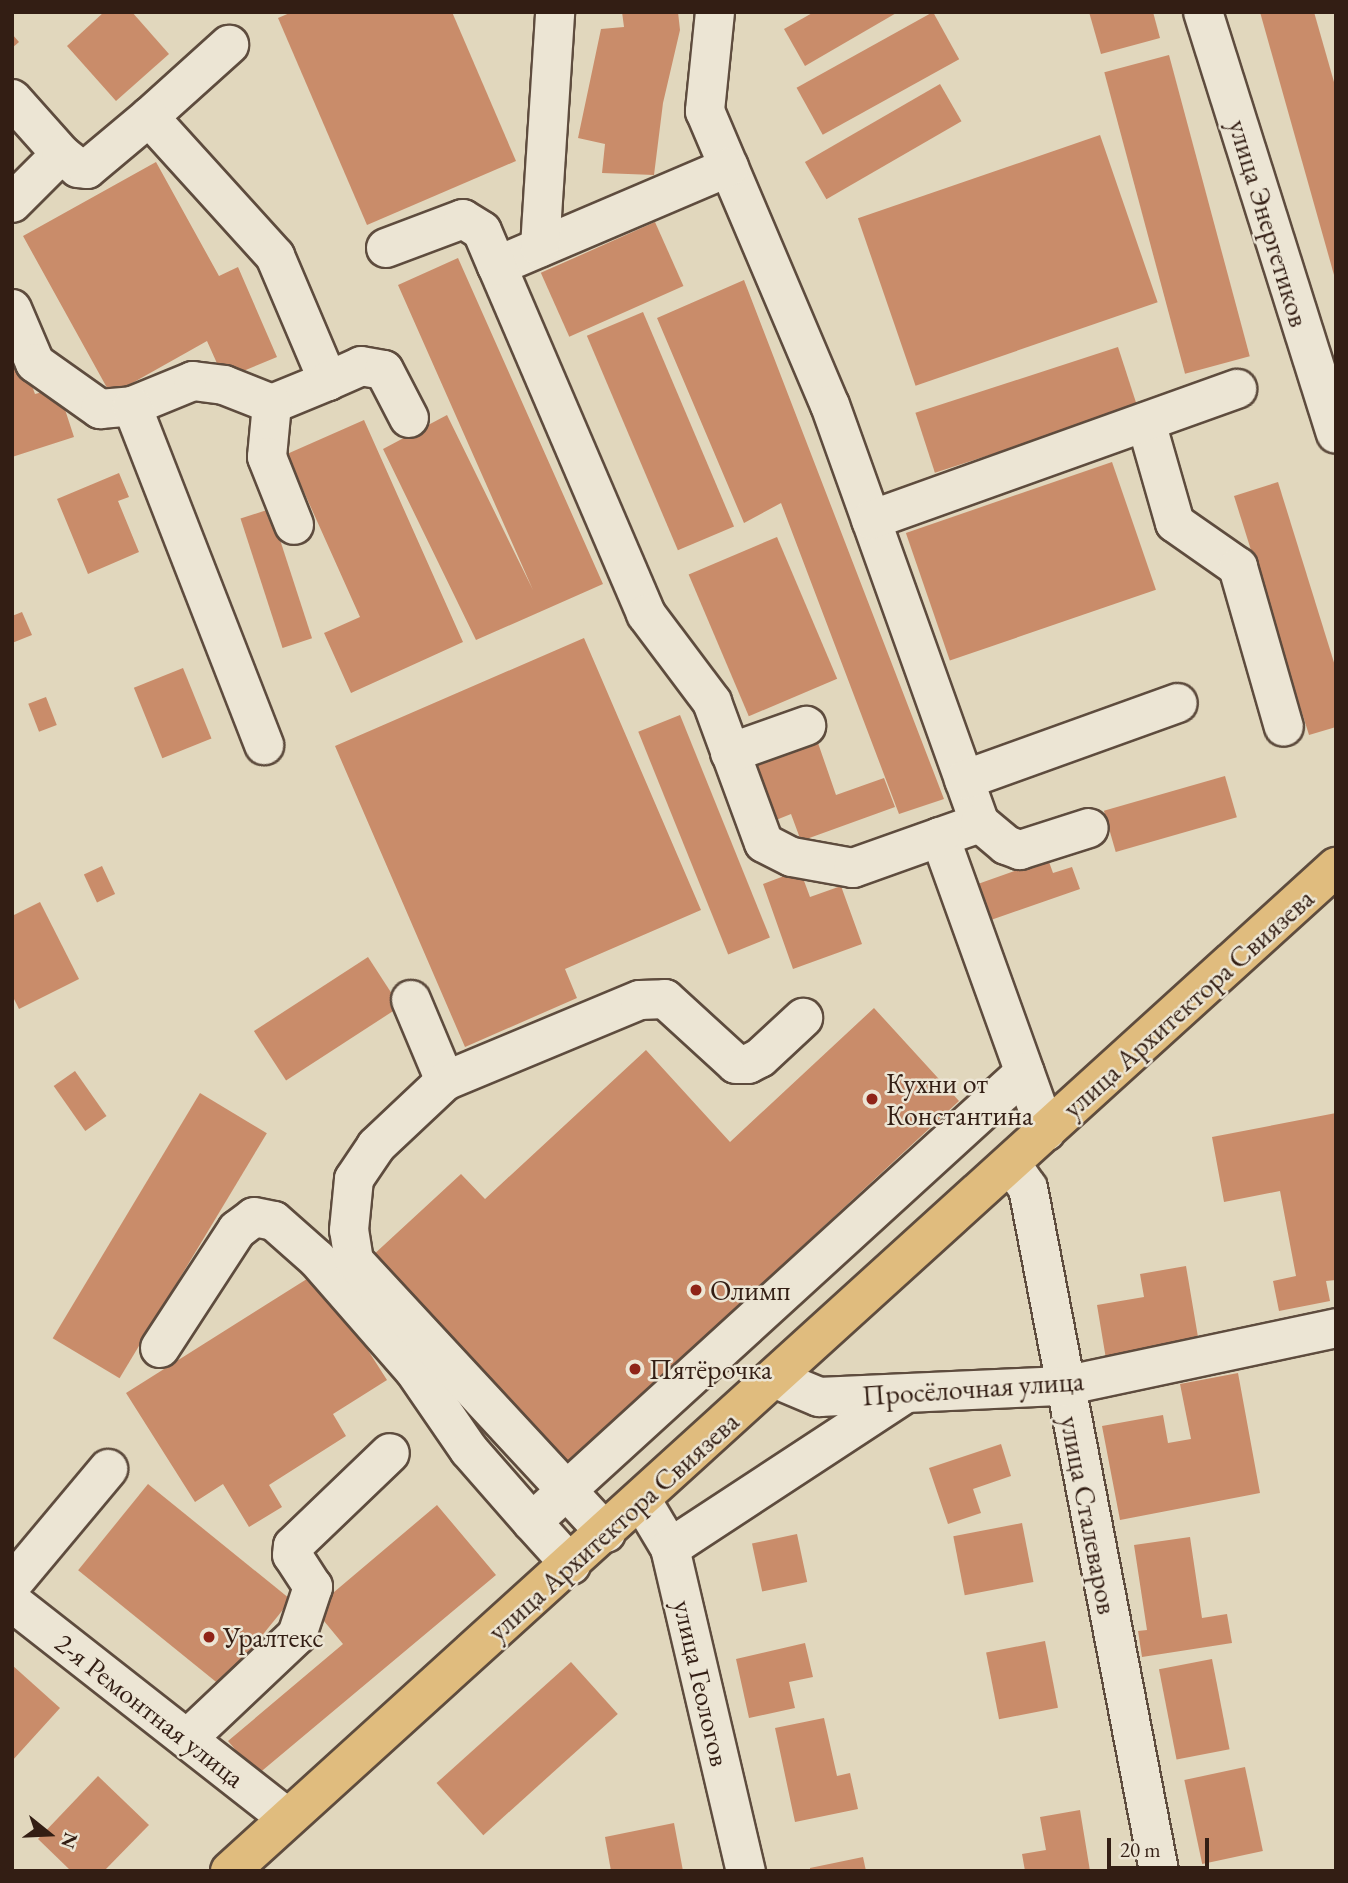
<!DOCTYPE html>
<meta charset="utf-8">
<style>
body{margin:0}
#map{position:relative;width:1348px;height:1883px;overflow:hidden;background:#e1d7bd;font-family:"EB Garamond",serif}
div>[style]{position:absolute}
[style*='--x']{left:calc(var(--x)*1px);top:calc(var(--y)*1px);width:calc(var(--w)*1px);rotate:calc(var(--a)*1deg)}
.building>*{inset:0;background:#c98c6a;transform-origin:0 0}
.roads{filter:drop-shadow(2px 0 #5e4c3e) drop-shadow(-2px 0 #5e4c3e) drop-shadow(0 2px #5e4c3e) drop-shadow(0 -2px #5e4c3e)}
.minor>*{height:38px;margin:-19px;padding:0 19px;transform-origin:19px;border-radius:19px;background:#ece5d4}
.major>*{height:38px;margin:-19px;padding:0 19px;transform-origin:19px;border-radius:19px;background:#e0bc7e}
.dots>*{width:19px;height:19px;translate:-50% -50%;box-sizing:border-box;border:4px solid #ece5d4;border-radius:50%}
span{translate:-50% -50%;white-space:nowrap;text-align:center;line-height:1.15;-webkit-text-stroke:5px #ece5d4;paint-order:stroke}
.street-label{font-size:28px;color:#331e14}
.poi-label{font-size:28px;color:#331e14}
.left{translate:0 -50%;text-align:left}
.frame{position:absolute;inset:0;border:14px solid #331e14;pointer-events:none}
.north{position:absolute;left:14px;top:1799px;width:70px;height:70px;-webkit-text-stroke:5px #ece5d4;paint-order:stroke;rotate:108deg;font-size:19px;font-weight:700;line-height:28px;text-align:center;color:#331e14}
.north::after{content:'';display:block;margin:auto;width:24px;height:32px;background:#331e14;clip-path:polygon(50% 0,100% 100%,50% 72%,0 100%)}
.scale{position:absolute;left:1107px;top:1838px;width:102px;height:32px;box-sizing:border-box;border:4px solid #331e14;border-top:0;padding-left:9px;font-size:21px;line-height:24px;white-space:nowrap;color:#331e14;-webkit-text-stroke:5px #ece5d4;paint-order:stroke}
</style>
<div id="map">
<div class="building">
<div style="clip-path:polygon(104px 12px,132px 12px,169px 54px,116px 101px,67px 46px)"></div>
<div style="clip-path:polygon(292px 12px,452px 12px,516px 161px,367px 225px,278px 18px)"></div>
<div style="clip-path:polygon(622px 12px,678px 12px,680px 30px,663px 103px,654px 175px,602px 173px,605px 144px,578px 138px,601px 29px,624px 27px)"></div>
<div style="clip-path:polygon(814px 12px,898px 12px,805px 66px,784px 29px)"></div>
<div style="left:933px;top:12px;width:54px;height:156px;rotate:61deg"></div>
<div style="clip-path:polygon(1089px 12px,1153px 12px,1160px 38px,1101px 54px)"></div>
<div style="clip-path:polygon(1260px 12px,1314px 12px,1336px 89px,1336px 282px)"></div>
<div style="clip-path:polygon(12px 34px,19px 42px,12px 48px)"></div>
<div style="left:1169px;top:55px;width:312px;height:67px;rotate:75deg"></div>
<div style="left:940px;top:84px;width:43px;height:156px;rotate:60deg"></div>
<div style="left:1100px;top:135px;width:177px;height:256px;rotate:71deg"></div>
<div style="clip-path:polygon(156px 162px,219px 276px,238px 267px,277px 357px,224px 379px,207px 341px,111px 395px,23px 236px)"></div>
<div style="left:655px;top:222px;width:70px;height:125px;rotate:66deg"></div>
<div style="clip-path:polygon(458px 258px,603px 584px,476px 640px,383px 449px,447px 415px,533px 590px,398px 285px)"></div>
<div style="clip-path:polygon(744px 280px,944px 799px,899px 814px,781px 503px,744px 523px,657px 318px)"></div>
<div style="left:643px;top:312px;width:233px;height:61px;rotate:67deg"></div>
<div style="clip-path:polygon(12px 331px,35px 394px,58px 388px,74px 437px,12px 457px)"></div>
<div style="left:1118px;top:347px;width:63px;height:213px;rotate:72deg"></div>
<div style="clip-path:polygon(364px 420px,463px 642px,351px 693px,324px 633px,360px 617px,287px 454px)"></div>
<div style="left:1112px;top:462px;width:135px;height:218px;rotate:71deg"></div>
<div style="clip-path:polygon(119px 473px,129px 497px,118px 501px,139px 552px,88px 574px,57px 499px)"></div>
<div style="clip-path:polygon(1278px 482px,1336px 669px,1336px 727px,1309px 735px,1234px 496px)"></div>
<div style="left:270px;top:509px;width:136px;height:31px;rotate:72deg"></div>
<div style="left:777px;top:537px;width:154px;height:96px;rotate:67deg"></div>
<div style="clip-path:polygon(22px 612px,32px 635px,12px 643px,12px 616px)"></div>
<div style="clip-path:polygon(584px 638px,701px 910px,565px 969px,577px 998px,465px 1047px,335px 746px)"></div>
<div style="left:183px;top:668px;width:76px;height:53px;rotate:68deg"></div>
<div style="left:46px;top:697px;width:30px;height:19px;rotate:69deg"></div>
<div style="left:680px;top:715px;width:240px;height:45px;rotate:68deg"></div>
<div style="clip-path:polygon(818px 743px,836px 795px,884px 778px,895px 807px,801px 841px,791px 814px,766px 824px,746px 770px)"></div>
<div style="left:1225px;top:776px;width:43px;height:126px;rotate:74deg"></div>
<div style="clip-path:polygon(1048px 859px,1053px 873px,1072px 867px,1080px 889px,988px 921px,975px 885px)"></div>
<div style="left:102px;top:866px;width:31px;height:20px;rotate:65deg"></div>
<div style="clip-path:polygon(800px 870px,810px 897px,841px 886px,862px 944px,793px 969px,763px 884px)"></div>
<div style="clip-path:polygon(40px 902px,79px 979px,19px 1009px,12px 995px,12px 916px)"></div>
<div style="left:368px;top:957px;width:59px;height:136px;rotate:57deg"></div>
<div style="clip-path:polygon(874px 1008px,959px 1101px,564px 1467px,371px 1257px,461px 1174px,485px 1199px,646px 1050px,730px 1142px)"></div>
<div style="left:75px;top:1071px;width:55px;height:26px;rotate:55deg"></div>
<div style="left:200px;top:1093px;width:78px;height:286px;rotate:31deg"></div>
<div style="clip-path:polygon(1336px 1113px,1336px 1280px,1326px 1281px,1330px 1301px,1279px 1311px,1273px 1281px,1296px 1276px,1280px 1191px,1224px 1202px,1212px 1137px)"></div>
<div style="clip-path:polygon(1186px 1266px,1199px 1343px,1106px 1359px,1097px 1305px,1144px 1297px,1140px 1274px)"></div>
<div style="clip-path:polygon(318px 1272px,387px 1380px,333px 1414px,346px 1436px,269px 1485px,282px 1507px,249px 1527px,223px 1484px,195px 1502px,126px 1393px)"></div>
<div style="clip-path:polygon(1238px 1373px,1260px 1493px,1120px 1520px,1102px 1426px,1163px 1415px,1168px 1443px,1191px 1439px,1180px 1384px)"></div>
<div style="clip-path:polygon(1001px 1444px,1011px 1476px,973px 1489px,981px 1513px,948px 1524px,929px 1468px)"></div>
<div style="left:148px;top:1484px;width:184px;height:111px;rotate:39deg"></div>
<div style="clip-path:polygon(437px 1505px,496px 1575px,257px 1775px,228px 1741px,343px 1644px,314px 1609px)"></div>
<div style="left:1022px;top:1523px;width:60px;height:70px;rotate:79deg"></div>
<div style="left:797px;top:1534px;width:49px;height:46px;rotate:78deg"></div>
<div style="clip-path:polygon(1190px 1537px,1202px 1618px,1227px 1614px,1232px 1643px,1142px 1657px,1138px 1631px,1147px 1630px,1134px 1545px)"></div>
<div style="left:1045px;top:1641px;width:68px;height:60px;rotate:79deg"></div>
<div style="clip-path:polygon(805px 1643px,813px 1677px,789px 1682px,795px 1708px,749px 1718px,736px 1659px)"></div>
<div style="left:1212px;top:1659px;width:92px;height:54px;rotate:79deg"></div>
<div style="left:571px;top:1662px;width:70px;height:181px;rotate:48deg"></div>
<div style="clip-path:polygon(12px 1665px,60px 1708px,12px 1761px)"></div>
<div style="clip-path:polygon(824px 1718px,837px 1776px,850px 1773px,858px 1809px,795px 1822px,775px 1728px)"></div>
<div style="left:1245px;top:1767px;width:86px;height:62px;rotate:78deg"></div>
<div style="clip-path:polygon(98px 1776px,149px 1825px,104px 1871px,71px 1871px,38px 1839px)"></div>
<div style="clip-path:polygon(1080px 1810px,1090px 1871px,1025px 1871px,1022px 1854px,1046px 1850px,1040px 1817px)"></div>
<div style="clip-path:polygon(674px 1823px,683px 1871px,611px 1871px,605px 1837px)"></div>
<div style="clip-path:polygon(863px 1857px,866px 1871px,810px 1871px,810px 1868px)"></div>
</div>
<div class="roads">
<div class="minor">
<div style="--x:715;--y:12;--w:100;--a:95.8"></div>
<div style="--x:705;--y:111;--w:319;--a:67"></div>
<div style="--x:830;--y:405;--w:444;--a:70.3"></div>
<div style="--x:980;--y:823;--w:42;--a:160.7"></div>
<div style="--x:940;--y:837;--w:313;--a:70.2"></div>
<div style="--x:1203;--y:12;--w:442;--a:72.5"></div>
<div style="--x:12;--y:99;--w:74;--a:48.3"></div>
<div style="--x:149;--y:117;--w:108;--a:-42"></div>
<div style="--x:729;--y:167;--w:252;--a:156.9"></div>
<div style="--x:497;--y:266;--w:379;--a:66.8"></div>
<div style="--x:646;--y:614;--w:110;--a:53.1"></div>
<div style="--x:712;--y:702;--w:150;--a:69.8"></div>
<div style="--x:764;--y:843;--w:31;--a:27"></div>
<div style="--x:792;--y:857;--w:62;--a:10.2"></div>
<div style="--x:853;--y:868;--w:92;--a:-19.6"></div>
<div style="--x:12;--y:203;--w:69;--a:-45"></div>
<div style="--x:61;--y:154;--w:22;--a:39"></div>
<div style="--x:78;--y:168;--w:9;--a:6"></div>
<div style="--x:87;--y:169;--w:81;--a:-40"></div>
<div style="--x:149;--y:117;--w:188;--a:47.8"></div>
<div style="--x:275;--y:256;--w:136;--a:67"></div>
<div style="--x:328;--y:381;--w:61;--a:157.7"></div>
<div style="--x:272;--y:404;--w:53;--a:95.4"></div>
<div style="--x:267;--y:457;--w:73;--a:68.3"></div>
<div style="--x:540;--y:247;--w:235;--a:-86.3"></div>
<div style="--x:386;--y:248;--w:82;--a:-20.6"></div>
<div style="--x:463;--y:219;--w:22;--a:32"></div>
<div style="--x:482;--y:231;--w:38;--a:67"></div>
<div style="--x:12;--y:309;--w:59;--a:66.9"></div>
<div style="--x:35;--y:363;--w:80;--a:35.3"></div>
<div style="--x:100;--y:409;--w:32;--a:-5"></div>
<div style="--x:132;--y:406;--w:66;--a:-22.3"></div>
<div style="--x:193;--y:381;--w:31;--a:7"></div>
<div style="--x:224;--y:385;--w:52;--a:21.6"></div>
<div style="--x:328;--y:381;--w:36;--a:-24"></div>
<div style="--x:361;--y:366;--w:23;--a:10"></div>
<div style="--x:384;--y:370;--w:54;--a:62.5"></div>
<div style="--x:132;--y:406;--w:364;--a:68.7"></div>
<div style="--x:1146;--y:422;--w:105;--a:74"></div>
<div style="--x:1175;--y:523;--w:77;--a:34.9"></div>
<div style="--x:1238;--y:567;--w:166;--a:74"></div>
<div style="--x:871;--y:520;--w:389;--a:-19.7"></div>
<div style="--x:730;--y:753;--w:81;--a:-19.6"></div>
<div style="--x:964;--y:780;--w:227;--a:-19.8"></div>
<div style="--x:980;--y:823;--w:34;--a:40"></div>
<div style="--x:1006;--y:845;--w:15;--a:20"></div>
<div style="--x:1020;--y:850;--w:72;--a:-17.7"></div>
<div style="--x:411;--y:1000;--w:88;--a:67.2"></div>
<div style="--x:1011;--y:1164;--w:29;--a:55"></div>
<div style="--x:1028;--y:1188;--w:695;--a:79.14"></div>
<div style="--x:160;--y:1348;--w:141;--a:-56.9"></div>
<div style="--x:237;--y:1230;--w:21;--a:-37"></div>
<div style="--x:254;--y:1217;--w:20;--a:11"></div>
<div style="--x:274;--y:1221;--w:57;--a:41.5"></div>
<div style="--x:317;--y:1259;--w:147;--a:48.9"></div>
<div style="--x:414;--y:1370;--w:97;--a:55.5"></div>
<div style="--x:469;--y:1450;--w:96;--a:48.8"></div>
<div style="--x:776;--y:1379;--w:47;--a:22.7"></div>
<div style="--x:819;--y:1397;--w:245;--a:-2.6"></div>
<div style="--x:1064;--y:1386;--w:278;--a:-12"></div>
<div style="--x:642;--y:1501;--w:55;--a:59.2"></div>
<div style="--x:670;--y:1548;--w:332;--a:76.8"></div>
<div style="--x:606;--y:1533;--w:371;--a:-132.8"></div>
<div style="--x:354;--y:1261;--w:31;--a:-99"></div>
<div style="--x:349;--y:1230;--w:51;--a:-84.4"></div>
<div style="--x:354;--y:1179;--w:40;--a:-56"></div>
<div style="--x:376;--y:1146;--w:95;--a:-43.3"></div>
<div style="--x:445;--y:1081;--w:211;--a:-22.6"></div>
<div style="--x:640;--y:1000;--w:25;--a:-2"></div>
<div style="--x:665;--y:999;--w:96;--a:42.5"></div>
<div style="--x:736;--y:1064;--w:12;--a:0"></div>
<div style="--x:748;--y:1064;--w:13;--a:-27"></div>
<div style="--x:760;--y:1058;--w:59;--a:-42.9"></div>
<div style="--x:670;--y:1548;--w:280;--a:-33.3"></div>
<div style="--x:571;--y:1565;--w:58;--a:-132.2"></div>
<div style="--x:532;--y:1522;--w:667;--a:-42.39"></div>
<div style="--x:12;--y:1584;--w:150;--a:-50.1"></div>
<div style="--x:12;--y:1602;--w:350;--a:38.1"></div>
<div style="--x:187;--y:1739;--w:151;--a:-43.4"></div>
<div style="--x:297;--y:1635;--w:51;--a:-71.6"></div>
<div style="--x:313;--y:1587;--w:38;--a:-123"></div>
<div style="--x:292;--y:1555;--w:9;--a:-84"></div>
<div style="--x:293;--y:1546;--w:134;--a:-43.8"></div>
</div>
<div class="major">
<div style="--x:230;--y:1871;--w:1494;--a:-42.23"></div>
</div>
</div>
<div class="dots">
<div style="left:872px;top:1099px;background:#8f2418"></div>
<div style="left:696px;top:1290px;background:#8f2418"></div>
<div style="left:635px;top:1369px;background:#8f2418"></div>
<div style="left:209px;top:1637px;background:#8f2418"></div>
</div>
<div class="street-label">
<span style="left:1269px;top:223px;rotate:73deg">улица Энергетиков</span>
<span style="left:1188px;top:1003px;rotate:-42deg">улица Архитектора Свиязева</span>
<span style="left:973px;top:1388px;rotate:-4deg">Просёлочная улица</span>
<span style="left:1089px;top:1515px;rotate:79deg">улица Сталеваров</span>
<span style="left:613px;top:1526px;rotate:-42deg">улица Архитектора Свиязева</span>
<span style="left:702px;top:1683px;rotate:77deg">улица Геологов</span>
<span style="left:150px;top:1710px;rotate:38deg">2-я Ремонтная улица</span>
</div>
<div class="poi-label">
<span class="left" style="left:886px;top:1099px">Кухни от<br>Константина</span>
<span class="left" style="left:710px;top:1290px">Олимп</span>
<span class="left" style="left:649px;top:1369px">Пятёрочка</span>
<span class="left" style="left:223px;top:1637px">Уралтекс</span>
</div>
<div class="frame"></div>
<div class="north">N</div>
<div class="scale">20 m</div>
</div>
